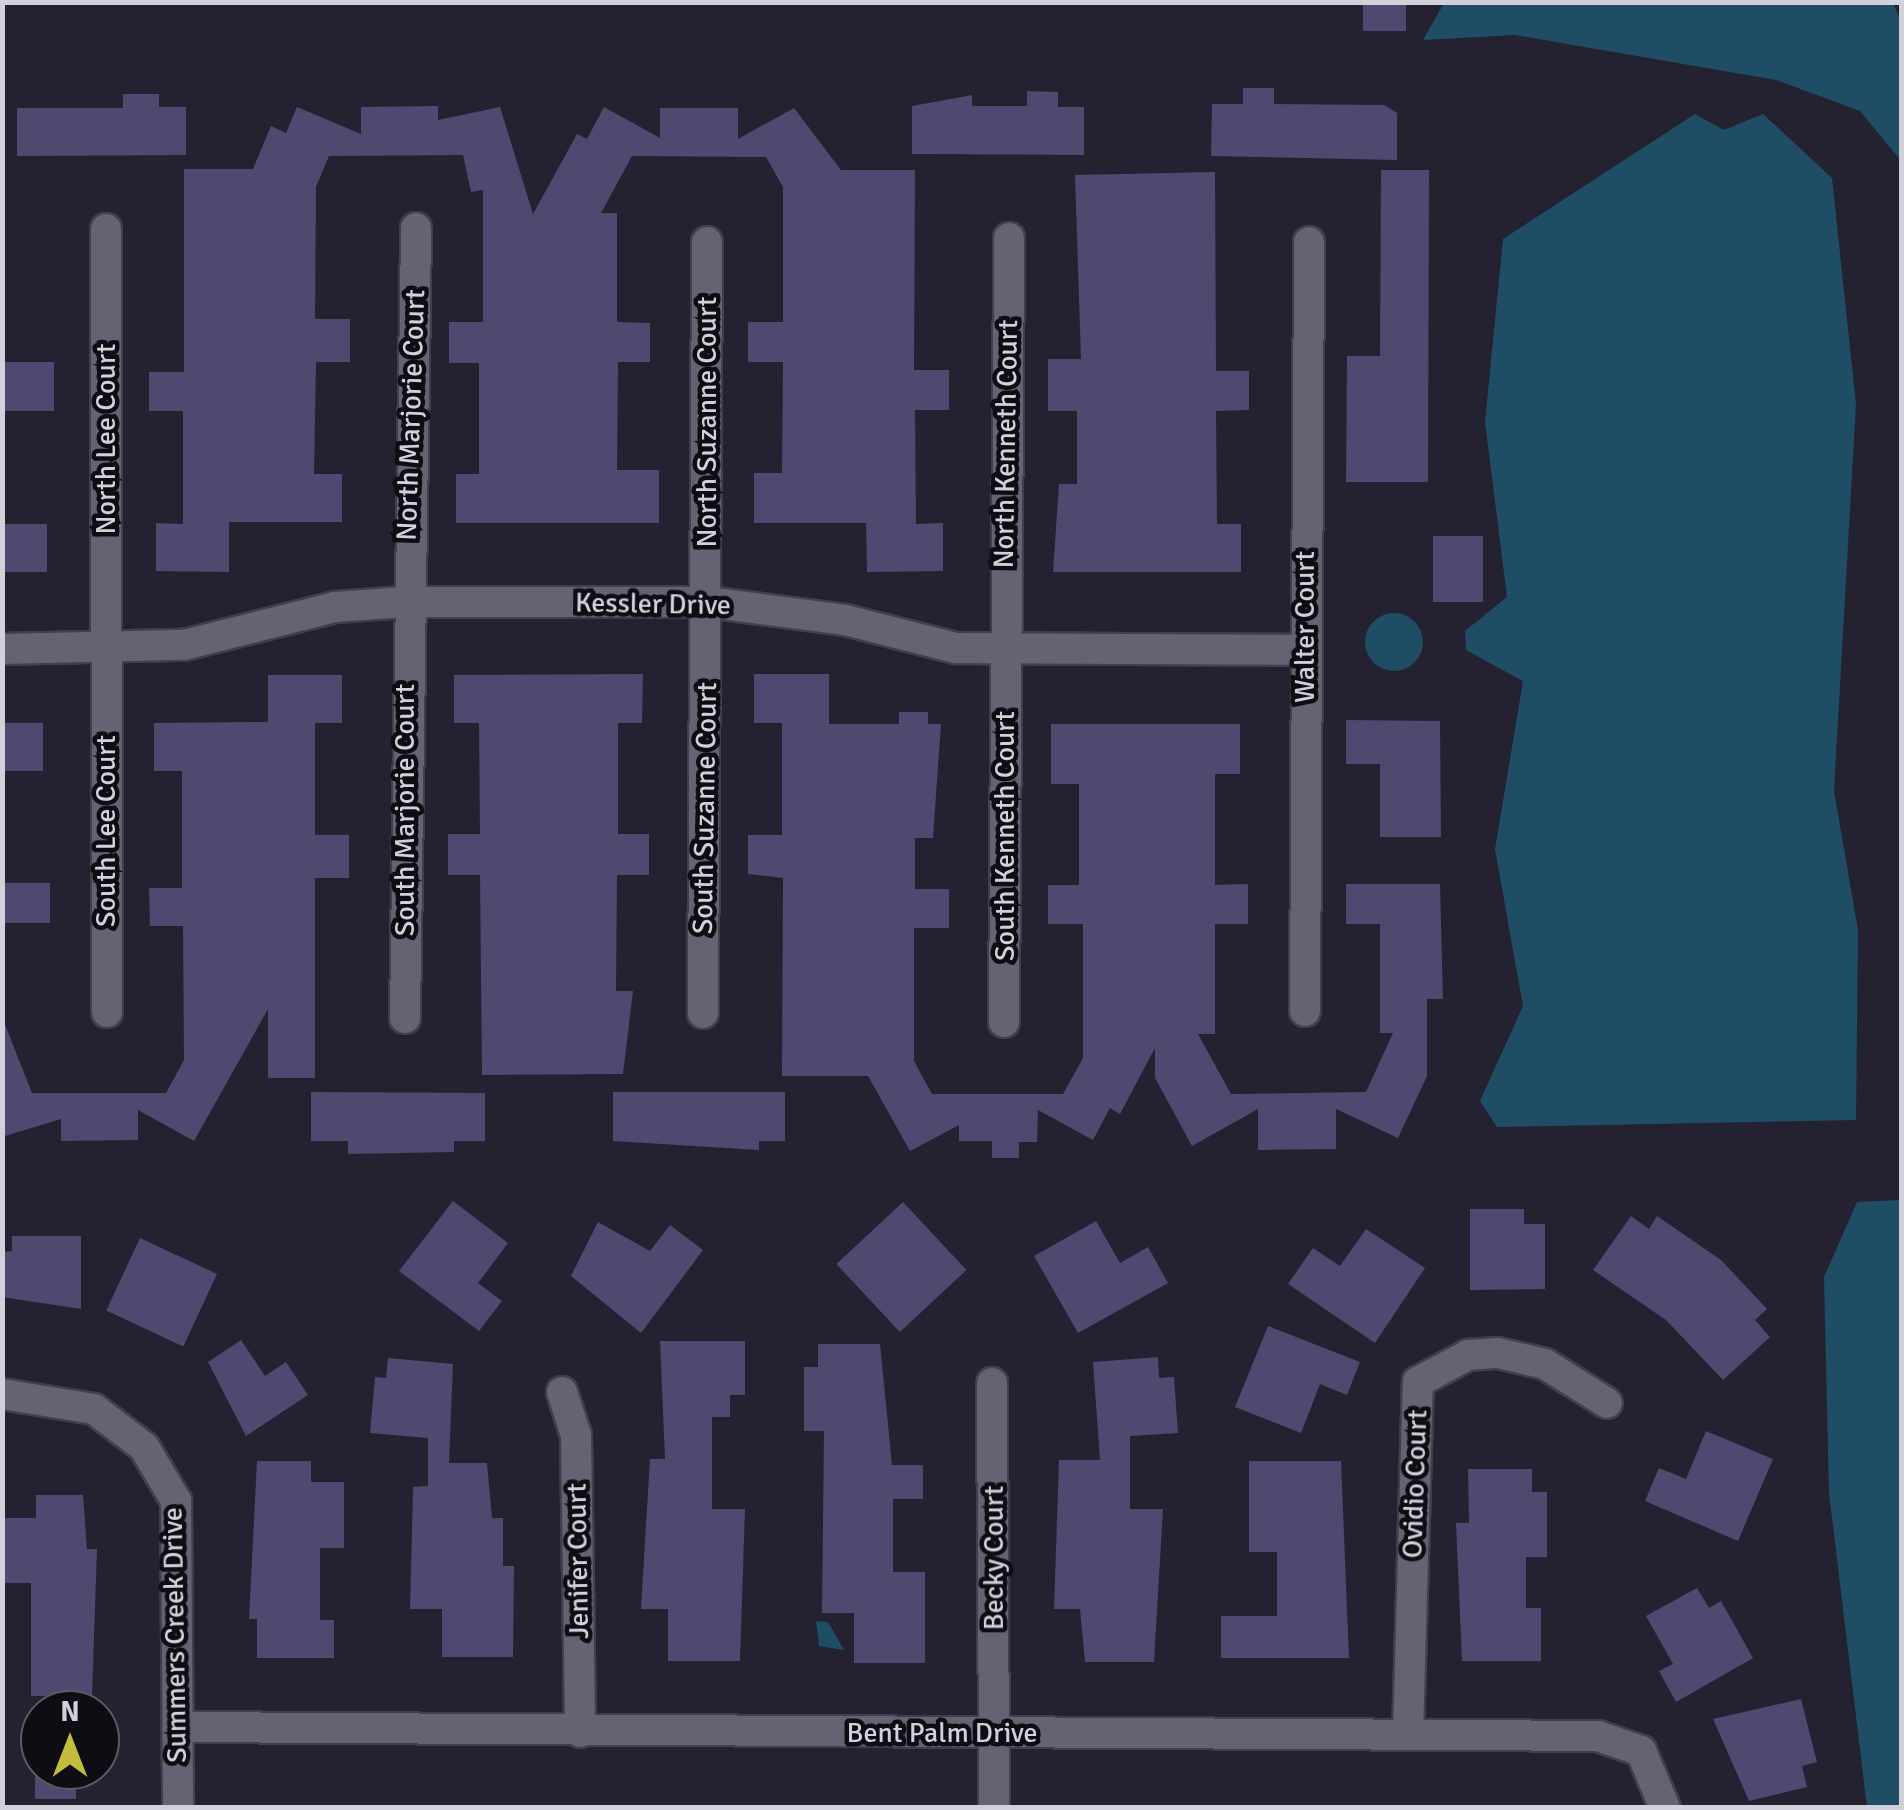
<!DOCTYPE html>
<style>
body{margin:0}
#map{position:relative;width:1904px;height:1810px;overflow:hidden;background:#242230;font-family:Signika,sans-serif}
div>[style]{position:absolute}
[style*='--x']{left:calc(var(--x)*1px);top:calc(var(--y)*1px);width:calc(var(--w)*1px);rotate:calc(var(--a)*1deg)}
.water>*{inset:0;background:#1f4e64}
.round{border-radius:50%}
.building>*{inset:0;background:#4d496f;transform-origin:0 0}
.roads{filter:drop-shadow(2px 0 #403f4b) drop-shadow(-2px 0 #403f4b) drop-shadow(0 2px #403f4b) drop-shadow(0 -2px #403f4b)}
.street>*{height:30px;margin:-15px;padding:0 15px;transform-origin:15px;border-radius:15px;background:#646373}
span{translate:-50% -50%;white-space:nowrap;text-align:center;line-height:1.15;-webkit-text-stroke:9px #0d0d13;paint-order:stroke}
.street-label{font-size:28px;color:#d2d1db}
.frame{position:absolute;inset:0;border:5px solid #d2d1db;pointer-events:none}
.north{position:absolute;left:20px;top:1690px;width:100px;height:100px;box-sizing:border-box;background:#0d0d13;border:2px solid #5c5b63;border-radius:50%;rotate:0deg;font-size:28px;font-weight:700;line-height:40px;text-align:center;color:#d2d1db}
.north::after{content:'';display:block;margin:auto;width:35px;height:45px;background:#c3bd3e;clip-path:polygon(50% 0,100% 100%,50% 72%,0 100%)}
</style>
<div id="map">
<div class="water">
<div style="clip-path:polygon(1444px 3px,1893px 3px,1901px 22px,1901px 161px,1860px 111px,1776px 80px,1515px 35px,1423px 40px)"></div>
<div style="clip-path:polygon(1695px 114px,1724px 130px,1763px 114px,1832px 178px,1856px 404px,1834px 791px,1858px 930px,1856px 1120px,1497px 1127px,1480px 1101px,1523px 1006px,1495px 849px,1523px 681px,1466px 650px,1465px 631px,1507px 597px,1485px 422px,1503px 239px)"></div>
<div class="round" style="left:1365px;top:613px;width:58px;height:58px"></div>
<div style="clip-path:polygon(1901px 1200px,1901px 1807px,1867px 1807px,1829px 1493px,1824px 1277px,1857px 1202px)"></div>
<div style="clip-path:polygon(816px 1621px,828px 1622px,844px 1650px,819px 1646px)"></div>
</div>
<div class="building">
<div style="left:1363px;top:2px;width:43px;height:29px"></div>
<div style="clip-path:polygon(1243px 88px,1274px 88px,1274px 104px,1384px 105px,1397px 113px,1397px 160px,1211px 156px,1212px 104px,1243px 104px)"></div>
<div style="clip-path:polygon(1027px 91px,1058px 92px,1058px 107px,1084px 107px,1084px 155px,912px 154px,912px 106px,972px 95px,972px 106px,1027px 106px)"></div>
<div style="clip-path:polygon(123px 94px,159px 94px,159px 107px,186px 107px,186px 155px,17px 156px,17px 108px,123px 108px)"></div>
<div style="clip-path:polygon(438px 106px,438px 120px,500px 107px,533px 214px,577px 134px,587px 139px,604px 107px,660px 138px,660px 108px,738px 108px,738px 139px,794px 108px,841px 170px,915px 170px,914px 370px,949px 370px,949px 410px,915px 410px,916px 524px,943px 523px,943px 571px,867px 572px,866px 523px,754px 523px,754px 473px,782px 473px,783px 362px,748px 362px,748px 322px,783px 322px,783px 187px,766px 157px,632px 156px,601px 213px,617px 213px,617px 322px,650px 323px,650px 362px,618px 362px,617px 470px,659px 470px,659px 523px,456px 523px,456px 474px,479px 474px,479px 363px,449px 363px,449px 322px,483px 322px,483px 190px,471px 192px,463px 155px,329px 156px,316px 187px,315px 319px,350px 319px,350px 362px,316px 362px,314px 474px,342px 474px,342px 522px,229px 522px,229px 572px,156px 571px,156px 523px,183px 524px,183px 411px,149px 411px,149px 372px,184px 372px,184px 169px,253px 169px,271px 126px,286px 133px,297px 107px,361px 134px,361px 107px)"></div>
<div style="clip-path:polygon(1381px 170px,1429px 170px,1428px 482px,1346px 482px,1347px 356px,1380px 356px)"></div>
<div style="clip-path:polygon(1215px 172px,1216px 371px,1249px 371px,1249px 410px,1216px 411px,1217px 524px,1241px 524px,1241px 572px,1053px 572px,1059px 484px,1077px 484px,1077px 411px,1048px 411px,1048px 359px,1081px 359px,1075px 175px)"></div>
<div style="left:2px;top:362px;width:52px;height:49px"></div>
<div style="left:2px;top:524px;width:45px;height:48px"></div>
<div style="left:1433px;top:536px;width:50px;height:66px"></div>
<div style="clip-path:polygon(643px 674px,642px 723px,618px 723px,618px 834px,649px 834px,649px 875px,617px 875px,616px 991px,633px 991px,623px 1074px,482px 1075px,480px 875px,448px 875px,448px 834px,480px 834px,479px 723px,454px 723px,454px 675px)"></div>
<div style="clip-path:polygon(754px 674px,829px 674px,829px 724px,899px 724px,899px 712px,928px 712px,928px 724px,941px 724px,933px 838px,915px 838px,915px 889px,949px 889px,949px 928px,914px 928px,914px 1061px,932px 1094px,1063px 1094px,1083px 1058px,1083px 924px,1048px 924px,1048px 885px,1079px 885px,1079px 784px,1051px 784px,1051px 724px,1240px 724px,1240px 774px,1215px 774px,1215px 885px,1248px 884px,1248px 924px,1215px 924px,1215px 1034px,1198px 1034px,1231px 1094px,1366px 1092px,1393px 1033px,1380px 1033px,1380px 924px,1346px 924px,1346px 884px,1440px 884px,1443px 999px,1427px 999px,1427px 1076px,1398px 1138px,1336px 1109px,1336px 1149px,1258px 1150px,1258px 1109px,1192px 1146px,1155px 1078px,1155px 1048px,1120px 1114px,1110px 1108px,1093px 1140px,1038px 1110px,1037px 1142px,1019px 1142px,1019px 1158px,992px 1158px,992px 1141px,959px 1141px,959px 1125px,910px 1151px,868px 1076px,782px 1076px,783px 878px,748px 874px,748px 835px,782px 835px,782px 723px,754px 723px)"></div>
<div style="clip-path:polygon(268px 675px,342px 675px,342px 723px,315px 723px,315px 835px,349px 835px,349px 878px,315px 878px,315px 1078px,268px 1078px,268px 1009px,194px 1141px,138px 1110px,138px 1140px,61px 1141px,61px 1119px,2px 1137px,2px 1017px,32px 1093px,166px 1093px,184px 1060px,183px 926px,150px 926px,149px 888px,182px 888px,182px 771px,154px 771px,154px 723px,268px 722px)"></div>
<div style="clip-path:polygon(1346px 720px,1440px 721px,1441px 837px,1380px 837px,1380px 764px,1346px 764px)"></div>
<div style="left:2px;top:723px;width:41px;height:48px"></div>
<div style="left:50px;top:883px;width:40px;height:48px;rotate:90deg"></div>
<div style="clip-path:polygon(311px 1092px,485px 1093px,485px 1141px,454px 1141px,454px 1152px,348px 1154px,348px 1141px,311px 1141px)"></div>
<div style="clip-path:polygon(613px 1092px,785px 1092px,785px 1141px,759px 1141px,759px 1150px,613px 1141px)"></div>
<div style="clip-path:polygon(453px 1201px,508px 1243px,478px 1283px,502px 1301px,479px 1331px,399px 1271px)"></div>
<div style="left:903px;top:1202px;width:93px;height:91px;rotate:47deg"></div>
<div style="clip-path:polygon(1470px 1209px,1524px 1209px,1524px 1224px,1545px 1224px,1545px 1289px,1470px 1290px)"></div>
<div style="clip-path:polygon(1631px 1216px,1649px 1229px,1657px 1216px,1721px 1260px,1767px 1309px,1755px 1320px,1770px 1337px,1723px 1380px,1666px 1320px,1593px 1270px)"></div>
<div style="clip-path:polygon(1096px 1221px,1120px 1263px,1148px 1247px,1168px 1283px,1078px 1333px,1034px 1256px)"></div>
<div style="clip-path:polygon(598px 1222px,650px 1251px,670px 1225px,703px 1250px,641px 1333px,571px 1276px)"></div>
<div style="clip-path:polygon(1366px 1229px,1425px 1268px,1375px 1343px,1288px 1284px,1313px 1248px,1340px 1266px)"></div>
<div style="clip-path:polygon(12px 1236px,81px 1236px,81px 1309px,2px 1297px,2px 1252px,12px 1251px)"></div>
<div style="left:140px;top:1238px;width:85px;height:80px;rotate:25deg"></div>
<div style="clip-path:polygon(1268px 1326px,1360px 1362px,1347px 1395px,1320px 1384px,1301px 1433px,1235px 1407px)"></div>
<div style="clip-path:polygon(241px 1340px,265px 1376px,286px 1362px,308px 1395px,246px 1436px,208px 1362px)"></div>
<div style="clip-path:polygon(660px 1341px,745px 1341px,745px 1395px,730px 1395px,730px 1417px,712px 1417px,712px 1509px,745px 1509px,740px 1661px,668px 1661px,668px 1609px,641px 1609px,650px 1459px,665px 1459px)"></div>
<div style="clip-path:polygon(818px 1344px,880px 1344px,892px 1465px,923px 1465px,923px 1499px,893px 1499px,893px 1572px,925px 1572px,925px 1663px,854px 1663px,854px 1613px,822px 1613px,824px 1431px,804px 1431px,804px 1367px,818px 1367px)"></div>
<div style="clip-path:polygon(1158px 1357px,1159px 1378px,1174px 1377px,1178px 1433px,1130px 1436px,1130px 1509px,1163px 1509px,1154px 1662px,1085px 1662px,1080px 1609px,1054px 1609px,1059px 1460px,1100px 1460px,1093px 1362px)"></div>
<div style="clip-path:polygon(388px 1358px,453px 1364px,449px 1463px,487px 1463px,492px 1518px,503px 1518px,503px 1566px,514px 1566px,513px 1657px,442px 1657px,442px 1609px,410px 1609px,413px 1487px,428px 1486px,428px 1438px,370px 1433px,375px 1377px,386px 1378px)"></div>
<div style="clip-path:polygon(1706px 1431px,1773px 1459px,1738px 1541px,1645px 1501px,1659px 1468px,1686px 1479px)"></div>
<div style="clip-path:polygon(257px 1461px,311px 1461px,311px 1482px,344px 1482px,344px 1548px,320px 1548px,320px 1620px,334px 1620px,334px 1658px,257px 1658px,257px 1619px,249px 1619px)"></div>
<div style="clip-path:polygon(1249px 1461px,1341px 1461px,1349px 1658px,1221px 1658px,1221px 1616px,1277px 1616px,1277px 1552px,1249px 1552px)"></div>
<div style="clip-path:polygon(1468px 1469px,1532px 1469px,1532px 1492px,1547px 1492px,1547px 1557px,1526px 1557px,1526px 1608px,1541px 1608px,1541px 1661px,1462px 1661px,1456px 1523px,1469px 1523px)"></div>
<div style="clip-path:polygon(36px 1495px,83px 1495px,87px 1549px,97px 1549px,92px 1696px,31px 1696px,31px 1583px,2px 1583px,2px 1518px,36px 1518px)"></div>
<div style="clip-path:polygon(1697px 1588px,1709px 1608px,1721px 1601px,1753px 1658px,1676px 1702px,1659px 1671px,1673px 1664px,1646px 1616px)"></div>
<div style="clip-path:polygon(1801px 1699px,1817px 1762px,1802px 1766px,1807px 1787px,1749px 1801px,1713px 1719px)"></div>
<div style="left:35px;top:1770px;width:41px;height:29px"></div>
</div>
<div class="roads">
<div class="street">
<div style="--x:106;--y:229;--w:783;--a:89.93"></div>
<div style="--x:2;--y:649;--w:182;--a:-1.3"></div>
<div style="--x:184;--y:645;--w:156;--a:-14.1"></div>
<div style="--x:335;--y:607;--w:70;--a:-4.1"></div>
<div style="--x:405;--y:602;--w:302;--a:0"></div>
<div style="--x:707;--y:602;--w:139;--a:7.4"></div>
<div style="--x:845;--y:620;--w:114;--a:14.2"></div>
<div style="--x:956;--y:648;--w:348;--a:0.3"></div>
<div style="--x:1305;--y:1011;--w:769;--a:-89.7"></div>
<div style="--x:703;--y:1013;--w:771;--a:-89.7"></div>
<div style="--x:405;--y:1018;--w:790;--a:-89.2"></div>
<div style="--x:1004;--y:1022;--w:784;--a:-89.63"></div>
<div style="--x:992;--y:1383;--w:425;--a:89.7"></div>
<div style="--x:562;--y:1392;--w:45;--a:72"></div>
<div style="--x:576;--y:1435;--w:297;--a:89.2"></div>
<div style="--x:2;--y:1394;--w:93;--a:9.3"></div>
<div style="--x:94;--y:1409;--w:63;--a:37.2"></div>
<div style="--x:144;--y:1447;--w:63;--a:59.3"></div>
<div style="--x:176;--y:1501;--w:307;--a:89.6"></div>
<div style="--x:178;--y:1727;--w:1420;--a:0.36"></div>
<div style="--x:1598;--y:1736;--w:46;--a:19.2"></div>
<div style="--x:1641;--y:1751;--w:62;--a:67.2"></div>
<div style="--x:1408;--y:1735;--w:353;--a:-88.4"></div>
<div style="--x:1418;--y:1382;--w:57;--a:-28.4"></div>
<div style="--x:1468;--y:1355;--w:30;--a:-4"></div>
<div style="--x:1498;--y:1353;--w:48;--a:13.2"></div>
<div style="--x:1545;--y:1364;--w:73;--a:32.2"></div>
</div>
</div>
<div class="street-label">
<span style="left:411px;top:415px;rotate:-88deg">North Marjorie Court</span>
<span style="left:707px;top:422px;rotate:-90deg">North Suzanne Court</span>
<span style="left:106px;top:439px;rotate:-90deg">North Lee Court</span>
<span style="left:1006px;top:444px;rotate:-89deg">North Kenneth Court</span>
<span style="left:653px;top:604px;rotate:1deg">Kessler Drive</span>
<span style="left:1305px;top:627px;rotate:-90deg">Walter Court</span>
<span style="left:705px;top:808px;rotate:-89deg">South Suzanne Court</span>
<span style="left:405px;top:810px;rotate:-90deg">South Marjorie Court</span>
<span style="left:106px;top:831px;rotate:-90deg">South Lee Court</span>
<span style="left:1005px;top:836px;rotate:-90deg">South Kenneth Court</span>
<span style="left:1415px;top:1484px;rotate:-88deg">Ovidio Court</span>
<span style="left:994px;top:1558px;rotate:-90deg">Becky Court</span>
<span style="left:578px;top:1561px;rotate:-91deg">Jenifer Court</span>
<span style="left:175px;top:1635px;rotate:-91deg">Summers Creek Drive</span>
<span style="left:942px;top:1733px">Bent Palm Drive</span>
</div>
<div class="frame"></div>
<div class="north">N</div>
</div>
